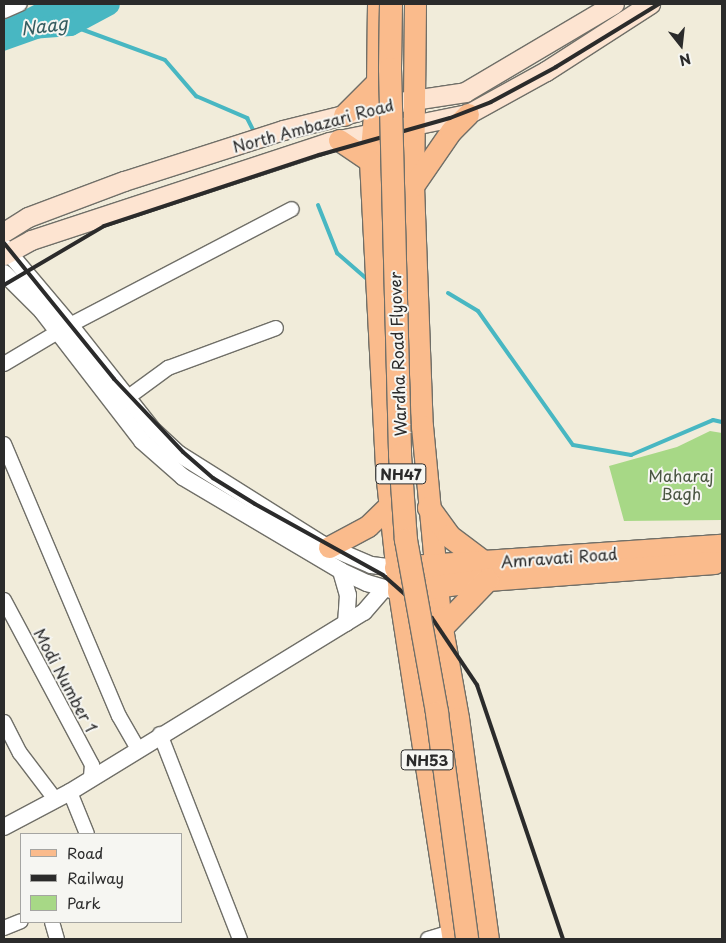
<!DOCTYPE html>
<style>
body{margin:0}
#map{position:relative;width:726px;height:943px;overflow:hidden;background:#f1ecda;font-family:"Playpen Sans",sans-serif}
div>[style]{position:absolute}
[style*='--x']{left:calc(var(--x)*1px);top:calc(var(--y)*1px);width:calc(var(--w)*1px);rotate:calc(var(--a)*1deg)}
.green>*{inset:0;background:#a7d886}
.water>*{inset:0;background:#48b7c2}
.stream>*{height:4px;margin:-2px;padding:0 2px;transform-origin:2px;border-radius:2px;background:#48b7c2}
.river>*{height:21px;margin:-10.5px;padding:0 10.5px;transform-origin:10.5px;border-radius:10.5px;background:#48b7c2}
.roads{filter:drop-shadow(1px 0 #706f68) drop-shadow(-1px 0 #706f68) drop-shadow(0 1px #706f68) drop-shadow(0 -1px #706f68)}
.minor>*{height:14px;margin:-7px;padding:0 7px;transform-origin:7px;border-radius:7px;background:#fff}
.tertiary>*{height:16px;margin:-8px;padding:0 8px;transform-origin:8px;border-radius:8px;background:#fff}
.secondary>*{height:19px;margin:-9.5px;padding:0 9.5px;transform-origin:9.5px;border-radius:9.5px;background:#fde4d1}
.primary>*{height:21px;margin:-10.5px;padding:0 10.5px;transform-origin:10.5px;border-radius:10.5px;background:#fabb8c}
.trunk>*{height:22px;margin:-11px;padding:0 11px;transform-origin:11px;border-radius:11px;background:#fabb8c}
.rail>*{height:4px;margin:-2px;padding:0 2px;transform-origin:2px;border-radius:2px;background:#2b2b2b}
.bridges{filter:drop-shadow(1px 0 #706f68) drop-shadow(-1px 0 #706f68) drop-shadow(0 1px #706f68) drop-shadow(0 -1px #706f68)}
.trunk-bridge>*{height:22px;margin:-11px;padding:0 11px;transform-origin:11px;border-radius:11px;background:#fabb8c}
span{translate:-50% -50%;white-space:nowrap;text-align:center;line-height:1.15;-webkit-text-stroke:4px #f6f6f2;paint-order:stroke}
.shield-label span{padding:1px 4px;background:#f6f6f2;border:1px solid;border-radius:4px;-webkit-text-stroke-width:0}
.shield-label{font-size:15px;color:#2b2b2b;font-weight:700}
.street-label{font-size:16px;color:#2b2b2b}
.park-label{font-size:16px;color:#4a5642}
.water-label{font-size:18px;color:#355c60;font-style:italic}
.frame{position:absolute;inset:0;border:5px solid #2b2b2b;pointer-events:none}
.legend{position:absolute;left:20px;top:833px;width:162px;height:90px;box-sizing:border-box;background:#f6f6f2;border:1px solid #a5a5a2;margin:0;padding:6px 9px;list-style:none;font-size:15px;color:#2b2b2b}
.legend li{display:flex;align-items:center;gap:10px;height:25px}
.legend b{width:25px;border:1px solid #a5a5a2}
.north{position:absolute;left:656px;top:20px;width:50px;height:50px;-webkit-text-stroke:4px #f6f6f2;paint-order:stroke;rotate:164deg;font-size:14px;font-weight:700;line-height:20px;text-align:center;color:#2b2b2b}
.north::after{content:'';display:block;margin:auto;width:18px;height:22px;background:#2b2b2b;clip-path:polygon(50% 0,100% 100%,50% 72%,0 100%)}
</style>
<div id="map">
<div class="green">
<div style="clip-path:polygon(710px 431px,722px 433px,722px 520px,624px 521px,609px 466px,677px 447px)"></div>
</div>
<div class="water">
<div style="clip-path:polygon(36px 4px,107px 4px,66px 29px,4px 51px,4px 20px)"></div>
</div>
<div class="stream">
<div style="--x:70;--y:25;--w:101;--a:20.2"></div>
<div style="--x:165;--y:60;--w:48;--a:49.3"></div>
<div style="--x:196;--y:96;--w:56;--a:23.3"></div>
<div style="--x:247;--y:118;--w:16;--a:63"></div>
<div style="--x:318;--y:205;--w:52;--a:68.4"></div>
<div style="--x:337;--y:253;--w:40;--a:41"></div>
<div style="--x:448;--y:293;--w:35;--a:31"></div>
<div style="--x:478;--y:311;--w:164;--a:54.7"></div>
<div style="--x:573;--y:445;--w:59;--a:9.8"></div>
<div style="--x:631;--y:455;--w:89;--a:-23.1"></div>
<div style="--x:713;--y:420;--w:9;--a:13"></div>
</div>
<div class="river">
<div style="--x:4;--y:30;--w:66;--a:-4.3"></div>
<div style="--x:70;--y:25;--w:44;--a:-28.3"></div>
</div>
<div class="roads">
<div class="minor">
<div style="--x:4;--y:11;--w:17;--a:-24"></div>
<div style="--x:70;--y:325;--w:250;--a:-27.6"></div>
<div style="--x:4;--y:364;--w:63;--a:-30.7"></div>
<div style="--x:127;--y:398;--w:51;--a:-36.2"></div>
<div style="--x:168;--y:368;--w:115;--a:-20.3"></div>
<div style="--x:4;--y:444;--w:295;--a:67.1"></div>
<div style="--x:119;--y:716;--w:38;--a:60"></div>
<div style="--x:4;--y:600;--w:187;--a:61.9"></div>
<div style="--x:92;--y:765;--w:11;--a:95"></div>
<div style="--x:4;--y:722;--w:35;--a:63"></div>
<div style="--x:20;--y:753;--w:58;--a:52.7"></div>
<div style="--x:160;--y:734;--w:220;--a:68.7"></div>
<div style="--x:70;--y:792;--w:45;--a:68"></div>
<div style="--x:52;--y:922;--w:18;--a:74"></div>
<div style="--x:4;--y:928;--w:18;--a:-22"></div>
<div style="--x:428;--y:939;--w:31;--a:-17"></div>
</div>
<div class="tertiary">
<div style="--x:4;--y:247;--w:102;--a:49.8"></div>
<div style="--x:70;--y:325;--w:134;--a:51.7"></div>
<div style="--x:153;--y:430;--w:35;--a:43"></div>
<div style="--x:179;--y:454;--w:169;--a:32.2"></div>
<div style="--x:322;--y:544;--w:53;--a:23.2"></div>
<div style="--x:371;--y:565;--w:25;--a:7"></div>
<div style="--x:4;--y:273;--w:54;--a:45"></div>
<div style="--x:42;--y:311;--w:164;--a:52.4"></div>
<div style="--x:142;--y:441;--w:55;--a:41.3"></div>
<div style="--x:183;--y:477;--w:184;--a:30.7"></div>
<div style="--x:341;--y:571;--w:29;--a:25"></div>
<div style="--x:367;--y:583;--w:33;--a:16"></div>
<div style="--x:341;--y:571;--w:25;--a:74"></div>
<div style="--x:348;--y:595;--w:28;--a:94"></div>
<div style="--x:4;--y:827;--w:75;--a:-27.9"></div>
<div style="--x:70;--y:792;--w:345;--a:-31.5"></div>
<div style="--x:364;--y:612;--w:30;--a:-49"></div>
</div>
<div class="secondary">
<div style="--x:400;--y:102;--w:66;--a:-8.7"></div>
<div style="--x:465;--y:92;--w:173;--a:-30.6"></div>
<div style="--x:4;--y:232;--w:28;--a:-32"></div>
<div style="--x:28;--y:217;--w:103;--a:-20.6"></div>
<div style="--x:124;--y:181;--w:167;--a:-17.8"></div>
<div style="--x:283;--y:130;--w:78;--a:-14"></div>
<div style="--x:4;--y:255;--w:31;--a:-29"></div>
<div style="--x:31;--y:240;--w:314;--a:-18.2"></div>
<div style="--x:329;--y:142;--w:142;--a:-11.4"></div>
<div style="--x:468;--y:114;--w:89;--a:-28.9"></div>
<div style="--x:546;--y:71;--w:124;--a:-32.8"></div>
</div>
<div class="primary">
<div style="--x:378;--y:4;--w:78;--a:90.7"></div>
<div style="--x:377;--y:82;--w:79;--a:95.1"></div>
<div style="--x:370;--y:161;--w:310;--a:87"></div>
<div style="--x:386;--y:471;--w:122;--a:83.9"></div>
<div style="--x:399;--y:592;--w:351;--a:81.2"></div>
<div style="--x:415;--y:4;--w:182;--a:90.6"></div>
<div style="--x:413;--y:186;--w:240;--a:87.9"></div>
<div style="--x:422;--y:426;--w:192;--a:84.6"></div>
<div style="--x:440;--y:617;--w:103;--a:79.9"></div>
<div style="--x:458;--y:718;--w:223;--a:82.3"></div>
<div style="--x:344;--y:115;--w:47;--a:-45"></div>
<div style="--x:339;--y:140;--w:37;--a:34"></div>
<div style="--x:413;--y:186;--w:67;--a:-55.4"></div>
<div style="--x:451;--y:131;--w:24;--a:-45"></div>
<div style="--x:329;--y:547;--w:44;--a:-28.3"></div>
<div style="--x:368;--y:526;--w:29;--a:-44"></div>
</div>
<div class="trunk">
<div style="--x:429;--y:508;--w:34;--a:54"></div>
<div style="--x:449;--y:536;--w:45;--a:36.9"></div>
<div style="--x:396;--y:568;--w:327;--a:-3.9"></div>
<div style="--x:399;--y:592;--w:90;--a:-7.7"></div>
<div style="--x:488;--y:580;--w:227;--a:-4.3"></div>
<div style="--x:442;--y:628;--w:66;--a:-46.2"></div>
</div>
</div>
<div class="rail">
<div style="--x:4;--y:243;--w:175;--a:51"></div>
<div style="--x:114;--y:379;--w:100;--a:46.6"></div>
<div style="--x:183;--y:452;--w:40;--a:41"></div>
<div style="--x:213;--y:478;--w:49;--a:31.8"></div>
<div style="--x:255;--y:504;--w:146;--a:29"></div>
<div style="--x:383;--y:575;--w:65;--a:41.3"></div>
<div style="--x:432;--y:618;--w:81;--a:56.1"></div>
<div style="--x:477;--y:685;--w:268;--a:71.3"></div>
<div style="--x:4;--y:285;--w:116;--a:-30.5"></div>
<div style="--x:104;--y:226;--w:226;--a:-18.3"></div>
<div style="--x:319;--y:155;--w:136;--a:-15.8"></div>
<div style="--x:450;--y:118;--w:44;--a:-21.3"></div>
<div style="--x:491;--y:102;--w:74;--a:-28.3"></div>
<div style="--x:556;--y:67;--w:121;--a:-31.5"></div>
</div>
<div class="bridges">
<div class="trunk-bridge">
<div style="--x:391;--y:4;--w:65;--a:90.9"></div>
<div style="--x:390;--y:69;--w:386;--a:88.5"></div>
<div style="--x:400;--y:455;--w:85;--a:86"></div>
<div style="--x:406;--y:540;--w:176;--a:79.8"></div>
<div style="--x:437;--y:713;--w:228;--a:82.4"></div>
</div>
</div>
<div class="shield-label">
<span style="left:401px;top:474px">NH47</span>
<span style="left:427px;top:760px">NH53</span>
</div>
<div class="street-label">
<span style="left:313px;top:125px;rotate:-15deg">North Ambazari Road</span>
<span style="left:397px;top:354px;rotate:-92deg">Wardha Road Flyover</span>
<span style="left:559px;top:557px;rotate:-4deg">Amravati Road</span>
<span style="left:66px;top:680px;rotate:62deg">Modi Number 1</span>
</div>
<div class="park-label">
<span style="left:681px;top:484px">Maharaj<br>Bagh</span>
</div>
<div class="water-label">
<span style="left:44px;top:26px;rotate:-7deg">Naag</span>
</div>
<div class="frame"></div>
<ul class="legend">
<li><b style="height:6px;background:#fabb8c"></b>Road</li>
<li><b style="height:6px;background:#2b2b2b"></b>Railway</li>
<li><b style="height:14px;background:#a7d886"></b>Park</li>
</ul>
<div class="north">N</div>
</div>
